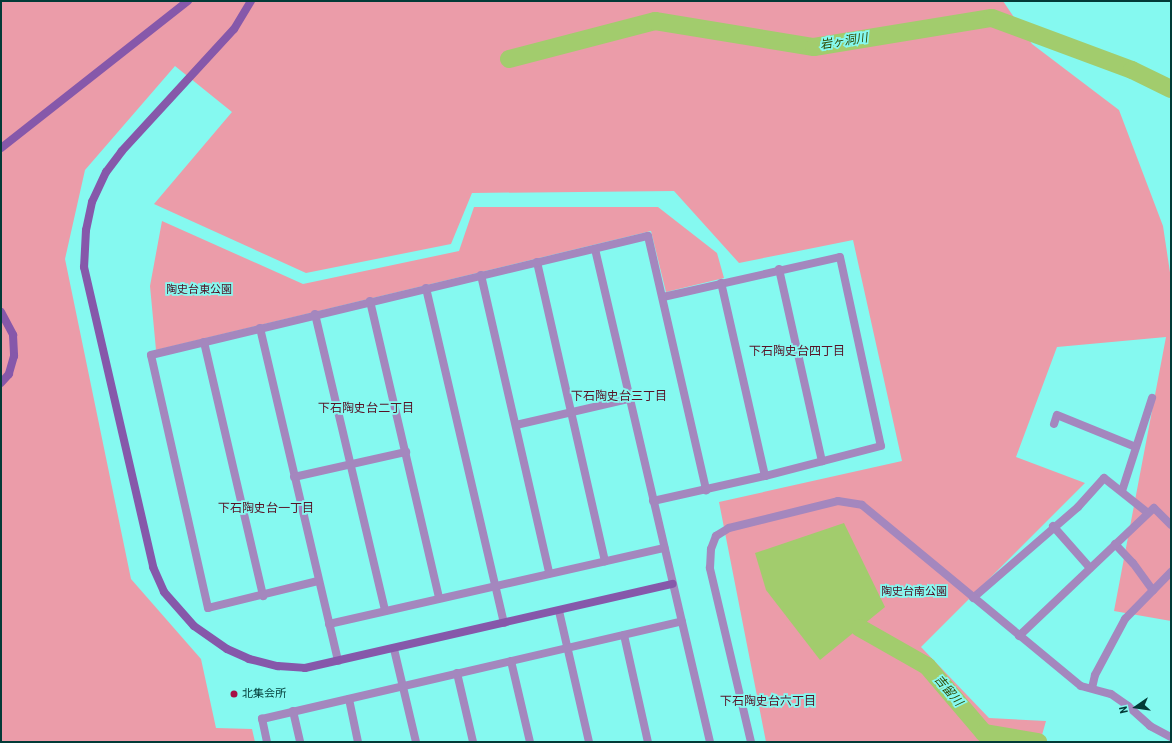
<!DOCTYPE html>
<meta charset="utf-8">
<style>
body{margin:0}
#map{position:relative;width:1172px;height:743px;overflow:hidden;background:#85f9f0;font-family:"Roboto Condensed","Noto Sans JP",sans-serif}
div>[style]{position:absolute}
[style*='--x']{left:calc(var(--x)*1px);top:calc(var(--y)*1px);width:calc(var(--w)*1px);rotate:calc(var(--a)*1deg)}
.green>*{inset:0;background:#eb9ca9}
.water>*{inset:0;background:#a2cc6d}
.river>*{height:18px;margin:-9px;padding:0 9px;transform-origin:9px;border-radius:9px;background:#a2cc6d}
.street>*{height:8px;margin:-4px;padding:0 4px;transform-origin:4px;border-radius:4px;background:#a487be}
.secondary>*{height:8px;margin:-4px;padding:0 4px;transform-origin:4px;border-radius:4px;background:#8658aa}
.dots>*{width:11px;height:11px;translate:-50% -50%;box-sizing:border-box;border:2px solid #85f9f0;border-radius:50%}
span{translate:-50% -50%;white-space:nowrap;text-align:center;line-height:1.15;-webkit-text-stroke:3.5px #85f9f0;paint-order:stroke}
.park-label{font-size:11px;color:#4f0d21}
.poi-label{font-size:11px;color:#023b37}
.left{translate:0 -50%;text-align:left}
.water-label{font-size:12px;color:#324b03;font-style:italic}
.neighbourhood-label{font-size:12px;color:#571226}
.frame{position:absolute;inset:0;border:2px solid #023b37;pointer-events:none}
.north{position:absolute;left:1116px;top:687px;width:40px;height:40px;-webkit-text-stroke:3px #85f9f0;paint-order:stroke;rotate:257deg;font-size:11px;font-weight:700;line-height:16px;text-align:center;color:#023b37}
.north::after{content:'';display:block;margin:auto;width:14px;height:18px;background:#023b37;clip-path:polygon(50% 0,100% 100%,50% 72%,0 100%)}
</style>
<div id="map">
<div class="green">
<div style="clip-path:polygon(1px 1px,1003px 1px,1032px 44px,1119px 110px,1163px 226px,1171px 279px,1171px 621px,1114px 611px,1166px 337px,1057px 347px,1016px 457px,1085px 483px,921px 647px,989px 718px,1046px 721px,1040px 742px,766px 742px,719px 502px,902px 461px,853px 240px,739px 263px,674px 191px,472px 193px,451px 244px,306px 273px,154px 204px,232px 112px,175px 66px,85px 170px,65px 259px,131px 579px,201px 659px,216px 728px,252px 729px,255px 742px,1px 742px)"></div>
<div style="clip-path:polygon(474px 207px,658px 207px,717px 253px,724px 278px,666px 292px,651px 231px,156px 350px,150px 286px,162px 221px,303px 284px,459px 251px)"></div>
</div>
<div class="water">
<div style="clip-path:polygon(844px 523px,885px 607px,820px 660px,766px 590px,755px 553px)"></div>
</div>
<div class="river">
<div style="--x:509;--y:59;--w:151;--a:-14.6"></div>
<div style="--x:655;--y:21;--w:161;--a:9.3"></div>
<div style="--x:814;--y:47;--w:180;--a:-9.3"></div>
<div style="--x:992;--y:18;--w:149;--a:20.4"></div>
<div style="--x:1132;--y:70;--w:43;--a:26"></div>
<div style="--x:860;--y:628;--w:77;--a:29.6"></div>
<div style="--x:927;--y:666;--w:88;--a:49.6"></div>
<div style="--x:984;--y:733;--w:55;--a:9.5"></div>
</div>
<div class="street">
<div style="--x:595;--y:249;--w:506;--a:76.87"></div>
<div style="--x:537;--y:262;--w:307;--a:77.2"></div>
<div style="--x:779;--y:269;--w:197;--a:77.4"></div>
<div style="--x:481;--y:275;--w:306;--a:77.1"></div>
<div style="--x:426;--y:288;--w:344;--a:76.9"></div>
<div style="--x:663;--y:297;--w:181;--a:-12.7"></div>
<div style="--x:840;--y:257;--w:193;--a:77.8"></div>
<div style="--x:881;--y:446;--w:120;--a:165.5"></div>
<div style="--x:370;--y:301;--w:305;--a:76.9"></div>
<div style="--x:315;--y:314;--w:305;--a:76.7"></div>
<div style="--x:260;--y:328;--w:342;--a:76.8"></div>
<div style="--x:204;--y:342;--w:261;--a:76.9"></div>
<div style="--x:1054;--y:424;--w:9;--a:-72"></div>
<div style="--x:1057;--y:415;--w:85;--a:22.1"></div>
<div style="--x:516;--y:425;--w:116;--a:-13"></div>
<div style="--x:294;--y:477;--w:115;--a:-12.6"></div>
<div style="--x:1122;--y:491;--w:98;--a:-72.1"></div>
<div style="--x:653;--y:501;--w:115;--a:-12.6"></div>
<div style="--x:765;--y:476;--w:198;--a:-102.8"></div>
<div style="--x:1053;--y:526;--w:56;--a:48.6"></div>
<div style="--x:1115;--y:544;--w:26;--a:47"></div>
<div style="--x:1133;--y:563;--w:34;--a:54"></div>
<div style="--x:318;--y:581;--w:113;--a:166.2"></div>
<div style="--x:208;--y:608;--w:259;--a:-102.7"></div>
<div style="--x:151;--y:355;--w:511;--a:-13.47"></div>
<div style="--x:648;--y:236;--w:261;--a:77.1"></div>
<div style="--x:973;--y:598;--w:139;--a:-40.9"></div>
<div style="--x:1078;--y:507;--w:39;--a:-48"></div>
<div style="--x:1104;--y:478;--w:56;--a:38.5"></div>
<div style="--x:559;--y:611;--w:134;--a:77.1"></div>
<div style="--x:329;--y:624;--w:344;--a:-12.8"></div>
<div style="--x:624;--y:635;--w:110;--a:77.4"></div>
<div style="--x:1019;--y:636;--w:186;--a:-43.5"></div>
<div style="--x:1154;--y:508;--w:24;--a:45"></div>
<div style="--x:394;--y:649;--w:96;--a:76.7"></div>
<div style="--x:511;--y:661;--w:83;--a:76.8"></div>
<div style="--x:457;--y:673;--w:71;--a:76.9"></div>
<div style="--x:1092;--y:688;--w:13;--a:-77"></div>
<div style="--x:1095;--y:675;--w:64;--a:-61.8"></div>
<div style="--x:1125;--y:619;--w:66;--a:-45.6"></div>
<div style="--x:349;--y:699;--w:44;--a:78.2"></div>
<div style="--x:293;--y:711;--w:32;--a:77"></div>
<div style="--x:267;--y:742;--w:24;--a:-102"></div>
<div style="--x:262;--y:719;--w:431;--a:-13.1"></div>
<div style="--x:751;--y:742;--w:179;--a:-103.3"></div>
<div style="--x:710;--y:568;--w:19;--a:-87"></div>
<div style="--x:711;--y:549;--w:14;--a:-69"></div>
<div style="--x:716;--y:536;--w:15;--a:-32"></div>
<div style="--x:729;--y:528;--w:112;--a:-13.9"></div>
<div style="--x:838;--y:501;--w:24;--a:9"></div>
<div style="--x:862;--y:505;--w:284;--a:39.6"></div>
<div style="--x:1081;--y:686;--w:31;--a:15"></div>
<div style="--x:1111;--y:694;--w:21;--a:35"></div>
<div style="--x:1128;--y:706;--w:30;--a:42"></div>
<div style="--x:1150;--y:726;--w:24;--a:28"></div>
</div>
<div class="secondary">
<div style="--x:251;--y:1;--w:33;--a:121"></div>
<div style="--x:234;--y:29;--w:166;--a:132.6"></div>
<div style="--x:122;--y:151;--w:26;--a:127"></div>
<div style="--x:106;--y:172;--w:33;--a:115"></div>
<div style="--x:92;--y:202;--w:29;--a:102"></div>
<div style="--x:86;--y:230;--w:37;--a:93"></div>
<div style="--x:84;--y:267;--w:308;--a:77"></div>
<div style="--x:153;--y:567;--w:27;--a:66"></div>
<div style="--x:164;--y:592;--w:45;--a:48.6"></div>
<div style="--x:194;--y:626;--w:40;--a:34.9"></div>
<div style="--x:227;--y:649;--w:24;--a:24"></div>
<div style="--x:249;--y:659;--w:30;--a:14"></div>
<div style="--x:278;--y:666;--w:27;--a:4"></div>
<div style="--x:305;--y:668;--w:377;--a:-12.9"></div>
<div style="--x:1;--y:148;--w:238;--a:-38.2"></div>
<div style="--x:1;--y:312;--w:26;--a:62"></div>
<div style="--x:13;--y:335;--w:21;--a:87"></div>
<div style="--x:14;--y:356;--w:19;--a:106"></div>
<div style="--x:9;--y:374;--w:12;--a:132"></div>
</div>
<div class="dots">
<div style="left:234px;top:694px;background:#a61046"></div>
</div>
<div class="park-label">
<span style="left:199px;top:290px">陶史台東公園</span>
<span style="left:914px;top:592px">陶史台南公園</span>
</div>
<div class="poi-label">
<span class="left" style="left:242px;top:694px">北集会所</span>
</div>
<div class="water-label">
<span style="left:844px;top:42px;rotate:-9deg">岩ヶ洞川</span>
<span style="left:948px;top:691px;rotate:50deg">吉留川</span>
</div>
<div class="neighbourhood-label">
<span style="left:797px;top:352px">下石陶史台四丁目</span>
<span style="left:619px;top:397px">下石陶史台三丁目</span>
<span style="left:366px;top:409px">下石陶史台二丁目</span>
<span style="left:266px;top:509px">下石陶史台一丁目</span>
<span style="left:768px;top:702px">下石陶史台六丁目</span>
</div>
<div class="frame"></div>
<div class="north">N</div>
</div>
